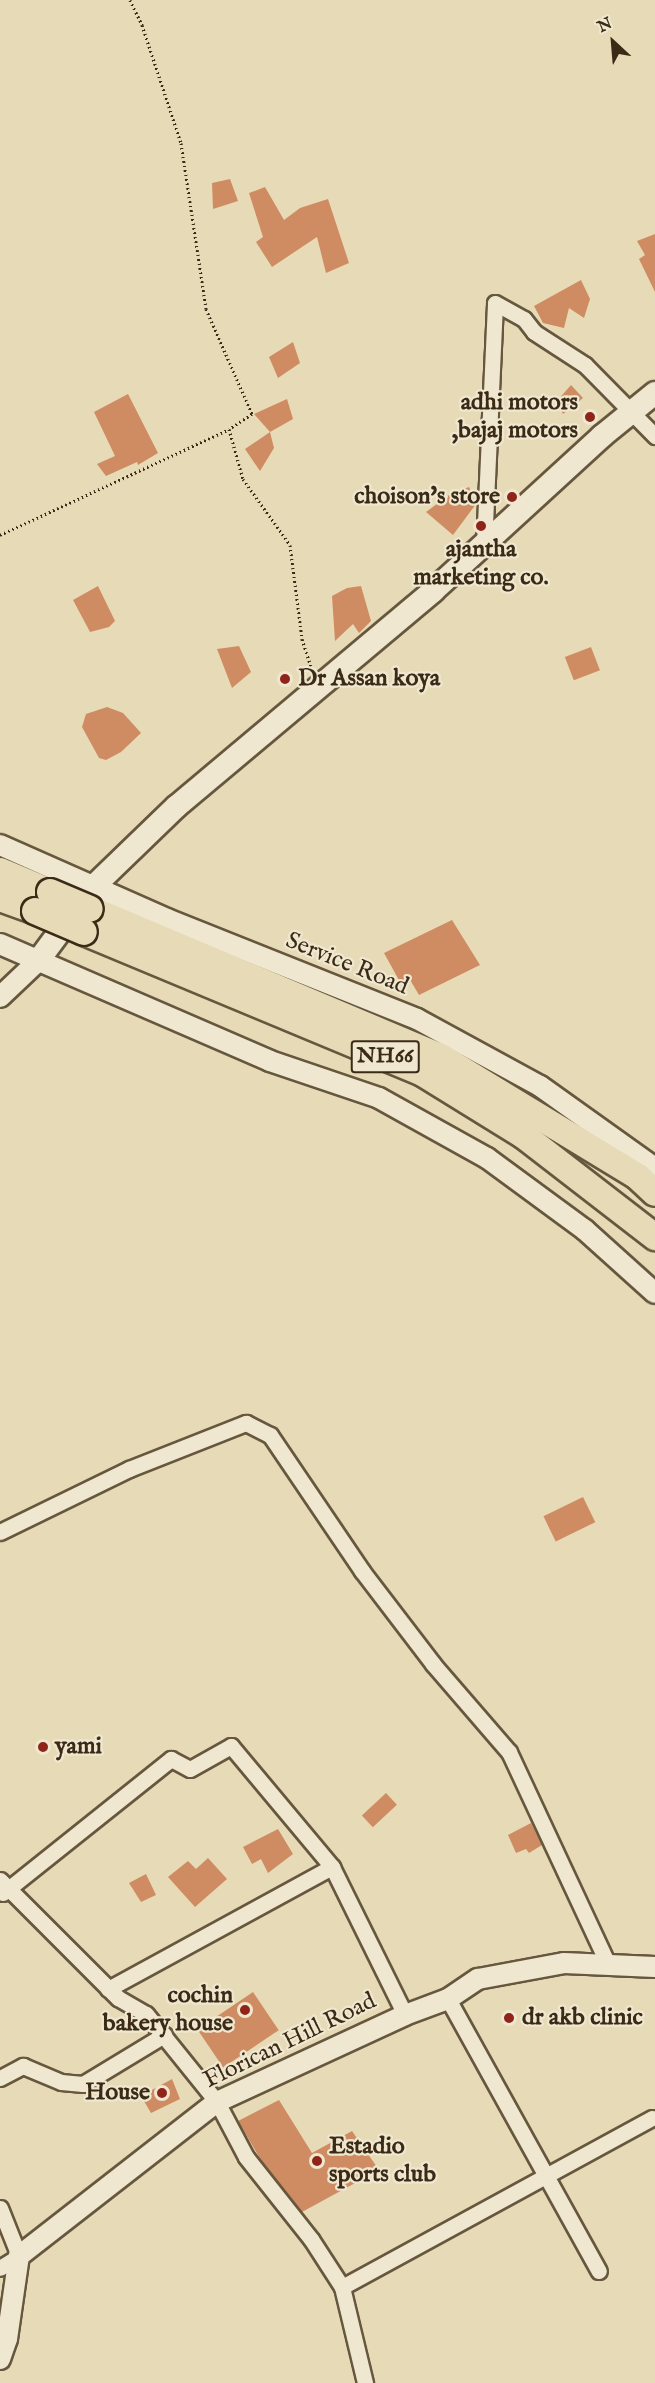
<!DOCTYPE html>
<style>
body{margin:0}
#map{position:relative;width:655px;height:2383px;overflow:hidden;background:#e7dab7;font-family:"IM FELL English",serif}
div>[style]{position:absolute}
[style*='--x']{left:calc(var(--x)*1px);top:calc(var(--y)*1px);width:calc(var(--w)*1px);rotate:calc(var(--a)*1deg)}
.building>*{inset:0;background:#cf8c62;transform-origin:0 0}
.path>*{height:3px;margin-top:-1.5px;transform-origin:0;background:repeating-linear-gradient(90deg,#3b2b16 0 1.5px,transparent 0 4.5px)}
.roads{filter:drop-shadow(2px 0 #66573e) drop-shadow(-2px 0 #66573e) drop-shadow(0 2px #66573e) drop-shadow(0 -2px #66573e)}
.minor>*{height:15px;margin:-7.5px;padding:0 7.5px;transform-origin:7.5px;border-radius:7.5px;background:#efe7d0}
.tertiary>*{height:20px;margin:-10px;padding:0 10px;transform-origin:10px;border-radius:10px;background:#efe7d0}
.secondary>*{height:22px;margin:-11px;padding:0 11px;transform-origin:11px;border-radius:11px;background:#efe7d0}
.trunk>*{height:26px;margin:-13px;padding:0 13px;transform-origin:13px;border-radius:13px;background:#e7dab7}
.bridges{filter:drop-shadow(2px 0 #3b2b16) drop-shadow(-2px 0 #3b2b16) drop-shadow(0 2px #3b2b16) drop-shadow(0 -2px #3b2b16)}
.trunk-bridge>*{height:26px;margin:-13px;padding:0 13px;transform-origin:13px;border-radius:13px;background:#e7dab7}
.dots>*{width:16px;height:16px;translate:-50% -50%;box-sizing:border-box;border:3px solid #efe7d0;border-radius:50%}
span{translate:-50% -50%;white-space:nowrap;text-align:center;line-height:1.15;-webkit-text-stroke:4.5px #efe7d0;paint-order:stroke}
.shield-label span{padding:2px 4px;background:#efe7d0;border:2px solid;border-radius:4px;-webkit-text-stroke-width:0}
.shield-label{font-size:22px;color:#3b2b16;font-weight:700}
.poi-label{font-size:24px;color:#3b2b16;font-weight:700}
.right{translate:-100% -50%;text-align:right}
.left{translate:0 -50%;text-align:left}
.street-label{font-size:24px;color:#3b2b16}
.north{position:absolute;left:583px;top:12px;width:60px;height:60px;-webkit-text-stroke:4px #efe7d0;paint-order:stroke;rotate:334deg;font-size:16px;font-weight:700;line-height:24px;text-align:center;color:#3b2b16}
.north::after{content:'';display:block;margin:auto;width:21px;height:27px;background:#3b2b16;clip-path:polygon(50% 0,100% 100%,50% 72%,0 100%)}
</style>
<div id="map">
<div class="building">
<div style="clip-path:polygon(230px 179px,238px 201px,213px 209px,212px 183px)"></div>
<div style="clip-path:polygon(265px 187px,284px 220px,300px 208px,328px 199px,349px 263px,326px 273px,317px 237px,272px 267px,256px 242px,263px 237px,249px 193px)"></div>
<div style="clip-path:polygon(655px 234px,655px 292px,639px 259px,645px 255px,637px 241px)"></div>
<div style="clip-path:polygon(581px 280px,590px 299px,584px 318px,569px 308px,564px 328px,543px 323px,534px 306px)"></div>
<div style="clip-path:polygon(293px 342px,300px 363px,278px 378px,269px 357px)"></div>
<div style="clip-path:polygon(571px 385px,583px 398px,563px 414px,556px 402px)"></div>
<div style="clip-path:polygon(128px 394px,158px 453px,138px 465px,137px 462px,106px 476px,97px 464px,115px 456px,94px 412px)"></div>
<div style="clip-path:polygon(287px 399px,293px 419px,270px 432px,254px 414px)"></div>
<div style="clip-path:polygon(270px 432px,274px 448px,260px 471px,245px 449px)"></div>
<div style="clip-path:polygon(469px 487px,476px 504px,453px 535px,426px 512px,449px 495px)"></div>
<div style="clip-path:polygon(98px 586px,115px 621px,109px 627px,90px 632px,73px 600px)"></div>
<div style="clip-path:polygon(361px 586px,371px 621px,359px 633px,353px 624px,335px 641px,332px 596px,347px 588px)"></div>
<div style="clip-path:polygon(239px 646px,251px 672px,232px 688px,217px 649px)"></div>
<div style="left:591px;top:647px;width:25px;height:28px;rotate:69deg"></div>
<div style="clip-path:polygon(107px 707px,123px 713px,141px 733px,121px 752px,106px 760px,99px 758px,82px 727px,86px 714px)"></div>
<div style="clip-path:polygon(452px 920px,480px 965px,419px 995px,409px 978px,400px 982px,384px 953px)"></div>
<div style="left:583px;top:1497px;width:28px;height:44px;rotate:64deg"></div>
<div style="left:386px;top:1793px;width:16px;height:33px;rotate:47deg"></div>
<div style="clip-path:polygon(531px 1823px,542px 1845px,529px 1853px,526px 1849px,516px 1853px,508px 1835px)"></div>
<div style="clip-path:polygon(278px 1829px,293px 1854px,268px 1873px,261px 1859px,252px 1864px,243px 1847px)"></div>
<div style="clip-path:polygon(208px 1858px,227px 1879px,195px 1907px,168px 1877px,188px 1861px,196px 1869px)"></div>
<div style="clip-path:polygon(146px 1874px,156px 1895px,141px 1902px,129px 1883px)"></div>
<div style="left:253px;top:1992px;width:46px;height:67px;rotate:56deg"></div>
<div style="clip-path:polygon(172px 2079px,180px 2099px,151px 2113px,141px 2096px)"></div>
<div style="clip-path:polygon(279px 2100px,312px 2153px,352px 2131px,379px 2170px,302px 2212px,261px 2160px,238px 2121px)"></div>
</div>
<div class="path">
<div style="--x:130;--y:0;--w:28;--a:64"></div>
<div style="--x:142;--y:25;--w:124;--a:71.7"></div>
<div style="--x:181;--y:143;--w:168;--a:81.4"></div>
<div style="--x:206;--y:309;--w:115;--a:66.3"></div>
<div style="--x:252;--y:414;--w:27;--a:147"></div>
<div style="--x:229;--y:429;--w:52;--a:74.4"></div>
<div style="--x:243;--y:479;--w:81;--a:54.5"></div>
<div style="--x:290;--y:545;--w:95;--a:82.7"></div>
<div style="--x:302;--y:639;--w:32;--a:72"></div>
<div style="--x:0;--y:535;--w:252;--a:-24.8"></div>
</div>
<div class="roads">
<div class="minor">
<div style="--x:484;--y:546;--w:243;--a:-87.4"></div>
<div style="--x:495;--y:303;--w:33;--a:29"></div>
<div style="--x:524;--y:319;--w:16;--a:52"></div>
<div style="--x:534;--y:332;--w:61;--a:32.9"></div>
<div style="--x:585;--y:365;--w:100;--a:45.4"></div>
<div style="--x:0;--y:1532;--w:144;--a:-26"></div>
<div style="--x:129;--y:1469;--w:126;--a:-21.5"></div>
<div style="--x:246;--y:1423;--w:27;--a:27"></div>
<div style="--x:270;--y:1435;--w:164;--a:55.9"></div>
<div style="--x:362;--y:1571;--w:117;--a:52.6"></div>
<div style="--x:433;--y:1664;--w:116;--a:49.2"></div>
<div style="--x:509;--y:1752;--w:236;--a:65"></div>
<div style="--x:0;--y:1880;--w:167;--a:45"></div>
<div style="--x:118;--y:1998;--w:32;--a:30"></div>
<div style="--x:146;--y:2014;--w:113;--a:51.1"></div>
<div style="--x:217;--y:2102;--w:62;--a:62.2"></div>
<div style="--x:246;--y:2157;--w:105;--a:51.6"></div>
<div style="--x:311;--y:2239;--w:57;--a:57.1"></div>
<div style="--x:342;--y:2287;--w:99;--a:76.5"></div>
<div style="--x:3;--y:1893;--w:215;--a:-38.6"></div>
<div style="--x:171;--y:1759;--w:21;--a:28"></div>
<div style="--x:190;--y:1769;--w:47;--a:-29.3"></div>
<div style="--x:231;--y:1746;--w:158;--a:50.1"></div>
<div style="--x:108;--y:1989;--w:255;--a:-28.6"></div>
<div style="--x:332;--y:1867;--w:165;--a:63.7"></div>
<div style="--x:448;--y:1999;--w:311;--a:61"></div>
<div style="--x:0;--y:2078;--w:26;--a:-28"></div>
<div style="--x:23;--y:2066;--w:41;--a:22.8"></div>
<div style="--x:61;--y:2082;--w:22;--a:5"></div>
<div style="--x:83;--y:2084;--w:95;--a:-31.2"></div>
<div style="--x:0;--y:2208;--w:52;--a:68.4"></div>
<div style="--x:19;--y:2256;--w:22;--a:148"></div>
<div style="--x:342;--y:2287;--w:353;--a:-28.6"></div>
</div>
<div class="tertiary">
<div style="--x:0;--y:845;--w:183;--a:23.9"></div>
<div style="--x:167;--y:919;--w:269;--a:21.8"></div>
<div style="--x:417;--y:1019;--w:140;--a:28.6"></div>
<div style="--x:540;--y:1086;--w:141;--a:35.5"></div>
<div style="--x:0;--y:944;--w:294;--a:23.4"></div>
<div style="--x:270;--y:1061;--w:115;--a:18.7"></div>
<div style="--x:379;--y:1098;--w:124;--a:29.1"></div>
<div style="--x:487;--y:1158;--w:122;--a:36.3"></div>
<div style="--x:585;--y:1230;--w:94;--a:42"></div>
<div style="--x:0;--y:997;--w:52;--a:-43.5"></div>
<div style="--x:0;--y:2359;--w:21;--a:-71"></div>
<div style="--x:7;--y:2339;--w:84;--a:-81.8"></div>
<div style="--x:19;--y:2256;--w:251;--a:-37.9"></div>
<div style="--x:217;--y:2102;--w:207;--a:-24.8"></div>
<div style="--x:405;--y:2015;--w:46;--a:-20.4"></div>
<div style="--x:448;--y:1999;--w:36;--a:-34"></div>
<div style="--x:478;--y:1979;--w:87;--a:-10.5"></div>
<div style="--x:564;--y:1963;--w:91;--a:2.5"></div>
</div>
<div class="secondary">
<div style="--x:38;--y:961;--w:91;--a:-53.5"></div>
<div style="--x:92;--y:888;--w:118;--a:-44"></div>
<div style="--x:177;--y:806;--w:334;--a:-40"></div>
<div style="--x:433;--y:591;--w:229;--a:-42.5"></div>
<div style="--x:602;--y:436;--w:68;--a:-39.1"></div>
</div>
<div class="trunk">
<div style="--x:0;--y:871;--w:54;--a:22.8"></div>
<div style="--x:0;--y:898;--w:37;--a:20"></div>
<div style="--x:90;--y:909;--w:381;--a:22.9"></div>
<div style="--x:441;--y:1057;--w:231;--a:31.3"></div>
<div style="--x:638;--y:1177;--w:23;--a:43"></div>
<div style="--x:84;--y:932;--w:365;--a:22.6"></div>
<div style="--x:421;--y:1072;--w:120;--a:31.7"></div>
<div style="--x:523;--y:1135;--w:167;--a:37.7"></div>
</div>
</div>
<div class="bridges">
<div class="trunk-bridge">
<div style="--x:50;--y:892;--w:43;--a:23"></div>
<div style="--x:35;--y:911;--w:53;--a:23.2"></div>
</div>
</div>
<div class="dots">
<div style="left:590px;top:417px;background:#8f2418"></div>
<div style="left:512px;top:497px;background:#8f2418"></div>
<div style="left:481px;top:526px;background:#8f2418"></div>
<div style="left:285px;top:679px;background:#8f2418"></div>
<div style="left:43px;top:1747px;background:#8f2418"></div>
<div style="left:245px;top:2010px;background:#8f2418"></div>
<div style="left:509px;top:2018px;background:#8f2418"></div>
<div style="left:162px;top:2093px;background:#8f2418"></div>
<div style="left:317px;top:2161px;background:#8f2418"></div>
</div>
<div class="shield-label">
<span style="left:385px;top:1057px">NH66</span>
</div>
<div class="poi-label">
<span class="right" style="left:578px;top:417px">adhi motors<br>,bajaj motors</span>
<span class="right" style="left:500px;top:497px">choison's store</span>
<span style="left:481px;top:564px">ajantha<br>marketing co.</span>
<span class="left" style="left:298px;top:679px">Dr Assan koya</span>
<span class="left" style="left:55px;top:1747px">yami</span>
<span class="right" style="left:233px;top:2010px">cochin<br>bakery house</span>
<span class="left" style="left:522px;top:2018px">dr akb clinic</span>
<span class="right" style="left:150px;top:2093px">House</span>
<span class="left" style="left:329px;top:2161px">Estadio<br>sports club</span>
</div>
<div class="street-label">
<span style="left:347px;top:964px;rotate:22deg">Service Road</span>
<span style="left:290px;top:2041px;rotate:-26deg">Florican Hill Road</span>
</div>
<div class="north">N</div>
</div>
